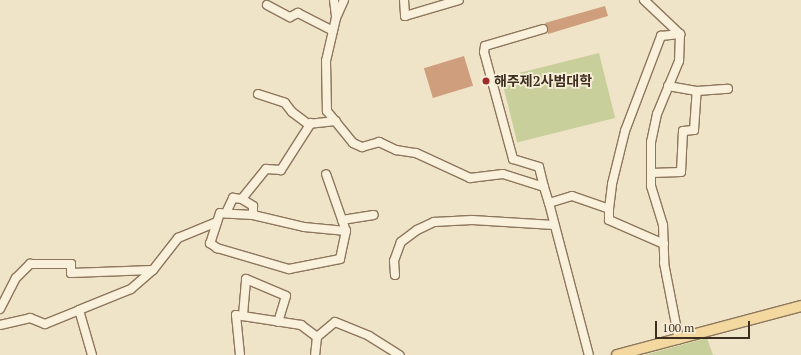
<!DOCTYPE html>
<meta charset="utf-8">
<style>
body{margin:0}
#map{position:relative;width:801px;height:355px;overflow:hidden;background:#f0e4c8;font-family:"PT Serif","Noto Sans KR",serif}
div>[style]{position:absolute}
[style*='--x']{left:calc(var(--x)*1px);top:calc(var(--y)*1px);width:calc(var(--w)*1px);rotate:calc(var(--a)*1deg)}
.green>*{inset:0;background:#c9cf9b;transform-origin:0 0}
.building>*{inset:0;background:#cf9f7d;transform-origin:0 0}
.roads{filter:drop-shadow(1px 0 #8d765c) drop-shadow(-1px 0 #8d765c) drop-shadow(0 1px #8d765c) drop-shadow(0 -1px #8d765c)}
.minor>*{height:8px;margin:-4px;padding:0 4px;transform-origin:4px;border-radius:4px;background:#faf1dc}
.major>*{height:10px;margin:-5px;padding:0 5px;transform-origin:5px;border-radius:5px;background:#f3d9a0}
.dots>*{width:11px;height:11px;translate:-50% -50%;box-sizing:border-box;border:2px solid #f7eed8;border-radius:50%}
span{translate:-50% -50%;white-space:nowrap;text-align:center;line-height:1.15;-webkit-text-stroke:3.5px #f7eed8;paint-order:stroke}
.poi-label{font-size:14px;color:#3d2e20;font-weight:700}
.left{translate:0 -50%;text-align:left}
.scale{position:absolute;left:655px;top:321px;width:95px;height:18px;box-sizing:border-box;border:2px solid #3d2e20;border-top:0;padding-left:5px;font-size:12px;line-height:14px;white-space:nowrap;color:#3d2e20;-webkit-text-stroke:3px #f7eed8;paint-order:stroke}
</style>
<div id="map">
<div class="green">
<div style="left:599px;top:53px;width:67px;height:101px;rotate:76deg"></div>
<div style="clip-path:polygon(707px 338px,713px 355px,644px 355px)"></div>
</div>
<div class="building">
<div style="clip-path:polygon(605px 6px,608px 16px,548px 34px,548px 27px,545px 23px)"></div>
<div style="left:464px;top:56px;width:31px;height:42px;rotate:73deg"></div>
</div>
<div class="roads">
<div class="minor">
<div style="--x:334;--y:0;--w:17;--a:83"></div>
<div style="--x:344;--y:0;--w:20;--a:114"></div>
<div style="--x:336;--y:18;--w:44;--a:103.1"></div>
<div style="--x:326;--y:61;--w:50;--a:88.9"></div>
<div style="--x:327;--y:111;--w:41;--a:50.9"></div>
<div style="--x:353;--y:143;--w:10;--a:24"></div>
<div style="--x:362;--y:147;--w:18;--a:-16"></div>
<div style="--x:379;--y:142;--w:19;--a:25"></div>
<div style="--x:396;--y:150;--w:20;--a:9"></div>
<div style="--x:416;--y:153;--w:60;--a:24.8"></div>
<div style="--x:470;--y:178;--w:33;--a:-7"></div>
<div style="--x:503;--y:174;--w:43;--a:17.6"></div>
<div style="--x:544;--y:187;--w:17;--a:73"></div>
<div style="--x:549;--y:203;--w:24;--a:-17"></div>
<div style="--x:572;--y:196;--w:39;--a:19"></div>
<div style="--x:609;--y:209;--w:11;--a:90"></div>
<div style="--x:609;--y:220;--w:60;--a:23.6"></div>
<div style="--x:404;--y:0;--w:16;--a:86"></div>
<div style="--x:405;--y:16;--w:56;--a:-16.5"></div>
<div style="--x:644;--y:0;--w:50;--a:43.4"></div>
<div style="--x:680;--y:34;--w:27;--a:92"></div>
<div style="--x:679;--y:61;--w:57;--a:112.5"></div>
<div style="--x:657;--y:114;--w:29;--a:102"></div>
<div style="--x:651;--y:142;--w:44;--a:90"></div>
<div style="--x:651;--y:186;--w:41;--a:72.9"></div>
<div style="--x:663;--y:225;--w:38;--a:88"></div>
<div style="--x:664;--y:263;--w:78;--a:79"></div>
<div style="--x:267;--y:5;--w:26;--a:28"></div>
<div style="--x:290;--y:17;--w:9;--a:-27"></div>
<div style="--x:298;--y:13;--w:39;--a:27"></div>
<div style="--x:543;--y:29;--w:60;--a:163.7"></div>
<div style="--x:485;--y:46;--w:6;--a:99"></div>
<div style="--x:484;--y:52;--w:111;--a:74.8"></div>
<div style="--x:513;--y:159;--w:27;--a:17"></div>
<div style="--x:539;--y:167;--w:21;--a:76"></div>
<div style="--x:668;--y:86;--w:29;--a:10"></div>
<div style="--x:697;--y:91;--w:31;--a:-4"></div>
<div style="--x:258;--y:94;--w:28;--a:18"></div>
<div style="--x:285;--y:103;--w:11;--a:52"></div>
<div style="--x:292;--y:112;--w:20;--a:37"></div>
<div style="--x:308;--y:124;--w:28;--a:-6"></div>
<div style="--x:311;--y:123;--w:56;--a:122.6"></div>
<div style="--x:281;--y:170;--w:15;--a:-176"></div>
<div style="--x:266;--y:169;--w:38;--a:129"></div>
<div style="--x:242;--y:199;--w:13;--a:32"></div>
<div style="--x:253;--y:206;--w:9;--a:90"></div>
<div style="--x:253;--y:215;--w:52;--a:13.2"></div>
<div style="--x:304;--y:227;--w:42;--a:5.4"></div>
<div style="--x:346;--y:231;--w:60;--a:-109.3"></div>
<div style="--x:651;--y:173;--w:30;--a:-2"></div>
<div style="--x:681;--y:172;--w:41;--a:-87.2"></div>
<div style="--x:683;--y:131;--w:11;--a:-5"></div>
<div style="--x:694;--y:130;--w:39;--a:-86"></div>
<div style="--x:549;--y:203;--w:157;--a:75.3"></div>
<div style="--x:609;--y:209;--w:25;--a:-83"></div>
<div style="--x:612;--y:184;--w:55;--a:-76.2"></div>
<div style="--x:625;--y:131;--w:102;--a:-69.2"></div>
<div style="--x:661;--y:36;--w:19;--a:-6"></div>
<div style="--x:226;--y:213;--w:17;--a:-65"></div>
<div style="--x:233;--y:198;--w:9;--a:6"></div>
<div style="--x:253;--y:215;--w:33;--a:-177"></div>
<div style="--x:220;--y:213;--w:32;--a:108"></div>
<div style="--x:210;--y:243;--w:9;--a:36"></div>
<div style="--x:217;--y:248;--w:75;--a:16.3"></div>
<div style="--x:289;--y:269;--w:52;--a:-11.1"></div>
<div style="--x:340;--y:259;--w:29;--a:-78"></div>
<div style="--x:342;--y:220;--w:32;--a:-9"></div>
<div style="--x:395;--y:275;--w:14;--a:-94"></div>
<div style="--x:394;--y:261;--w:20;--a:-70"></div>
<div style="--x:401;--y:242;--w:20;--a:-37"></div>
<div style="--x:417;--y:230;--w:19;--a:-25"></div>
<div style="--x:434;--y:222;--w:38;--a:-3"></div>
<div style="--x:472;--y:220;--w:82;--a:3.5"></div>
<div style="--x:0;--y:309;--w:35;--a:-63"></div>
<div style="--x:16;--y:278;--w:20;--a:-45"></div>
<div style="--x:30;--y:264;--w:41;--a:0"></div>
<div style="--x:71;--y:264;--w:9;--a:90"></div>
<div style="--x:71;--y:273;--w:82;--a:-2.1"></div>
<div style="--x:79;--y:310;--w:56;--a:-22"></div>
<div style="--x:131;--y:289;--w:29;--a:-41"></div>
<div style="--x:153;--y:270;--w:41;--a:-52"></div>
<div style="--x:178;--y:238;--w:42;--a:-22.3"></div>
<div style="--x:243;--y:315;--w:36;--a:-85"></div>
<div style="--x:246;--y:279;--w:43;--a:23"></div>
<div style="--x:286;--y:296;--w:27;--a:107"></div>
<div style="--x:0;--y:325;--w:31;--a:-13"></div>
<div style="--x:30;--y:318;--w:16;--a:22"></div>
<div style="--x:45;--y:324;--w:37;--a:-22"></div>
<div style="--x:79;--y:310;--w:47;--a:73.9"></div>
<div style="--x:317;--y:337;--w:23;--a:-40"></div>
<div style="--x:335;--y:322;--w:37;--a:22"></div>
<div style="--x:369;--y:336;--w:36;--a:32"></div>
<div style="--x:240;--y:355;--w:40;--a:-95.7"></div>
<div style="--x:236;--y:315;--w:66;--a:8.7"></div>
<div style="--x:301;--y:325;--w:20;--a:37"></div>
<div style="--x:317;--y:337;--w:18;--a:96"></div>
</div>
<div class="major">
<div style="--x:617;--y:355;--w:190;--a:-14.9"></div>
</div>
</div>
<div class="dots">
<div style="left:486px;top:81px;background:#9e2a2b"></div>
</div>
<div class="poi-label">
<span class="left" style="left:494px;top:81px">해주제2사범대학</span>
</div>
<div class="scale">100 m</div>
</div>
